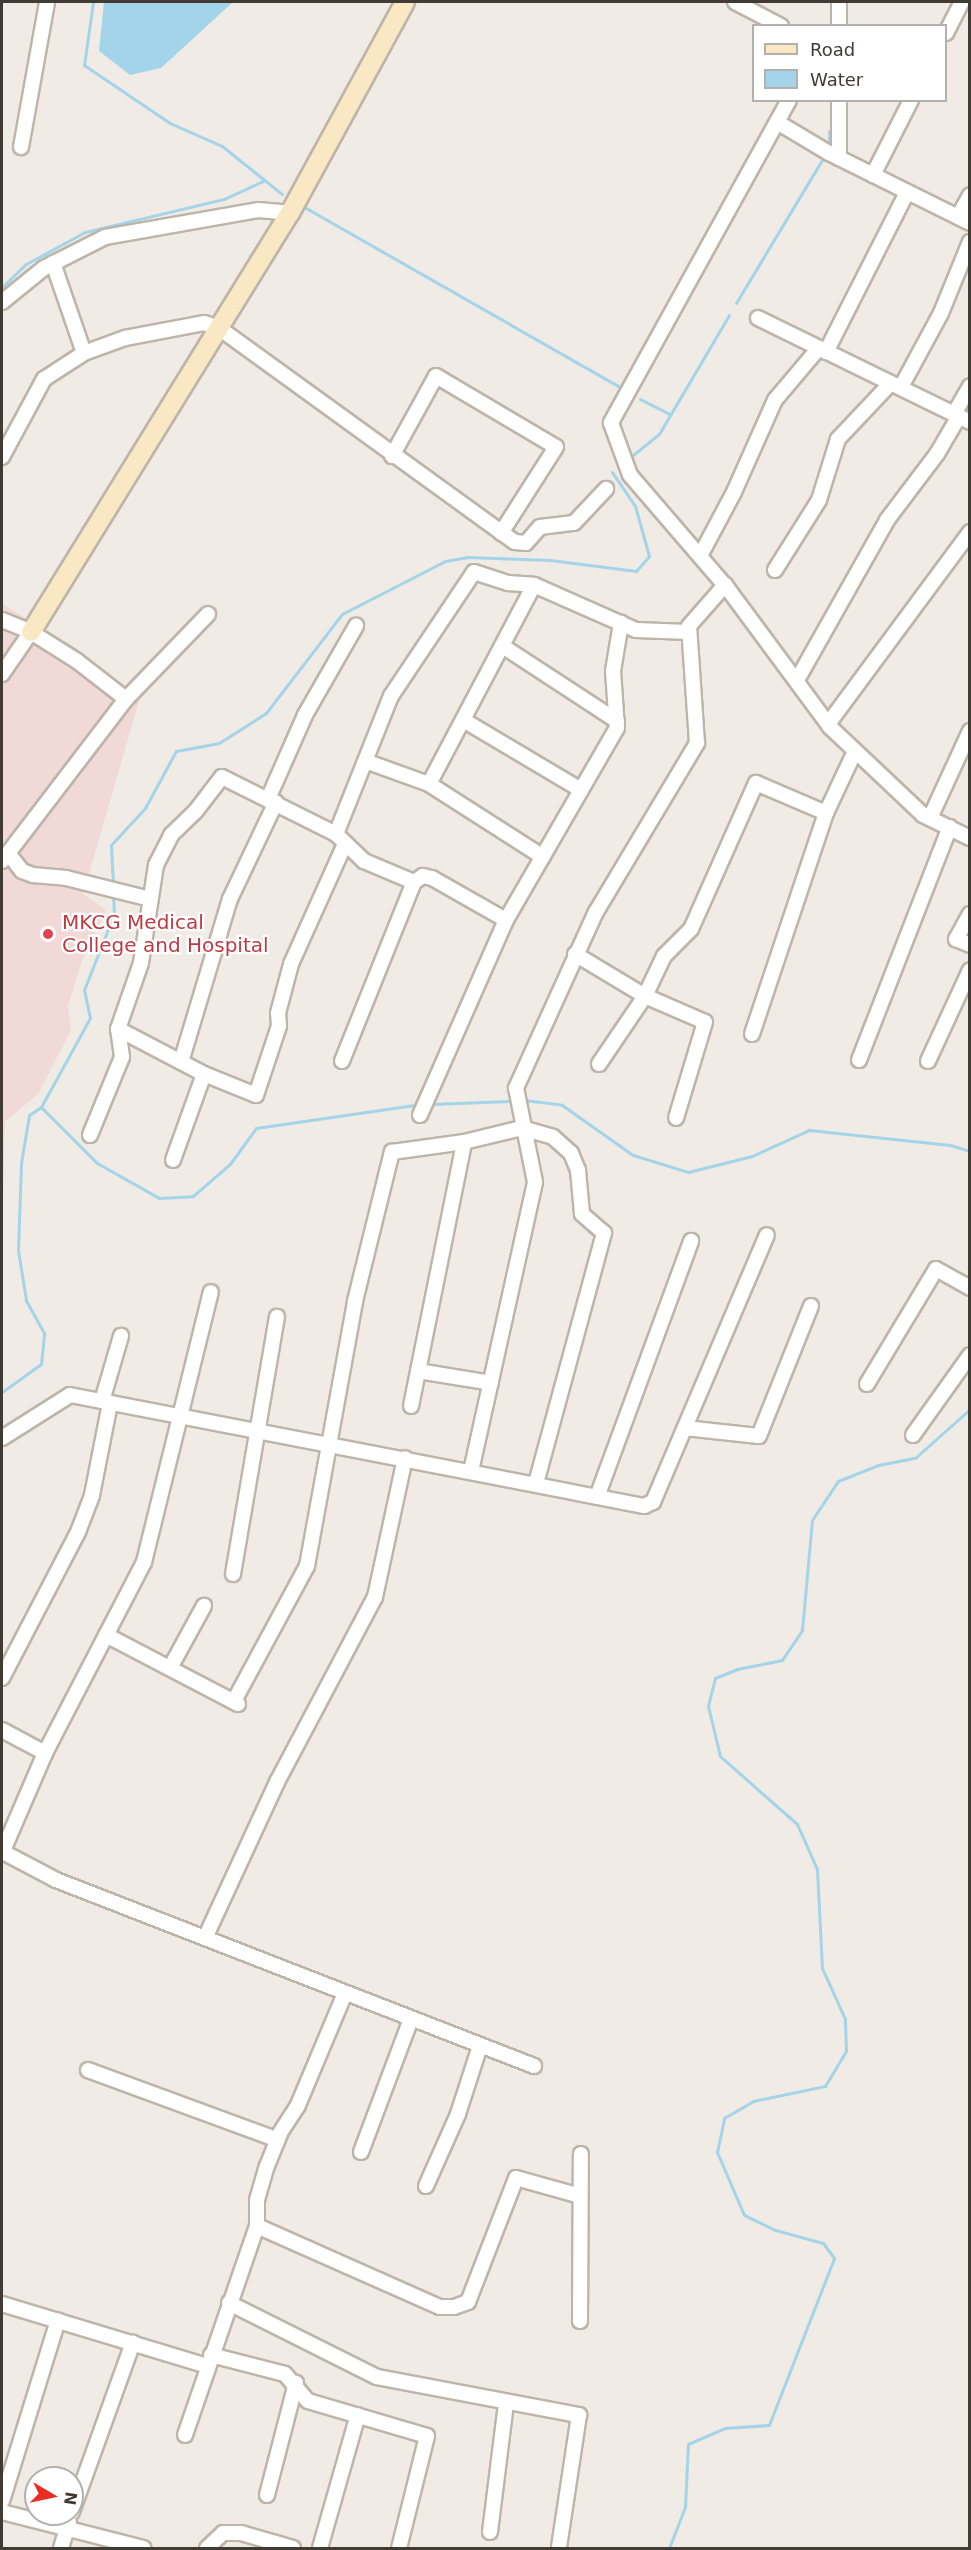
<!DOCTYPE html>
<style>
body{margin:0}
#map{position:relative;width:971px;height:2550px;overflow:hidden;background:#f0ebe4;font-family:"DejaVu Sans",sans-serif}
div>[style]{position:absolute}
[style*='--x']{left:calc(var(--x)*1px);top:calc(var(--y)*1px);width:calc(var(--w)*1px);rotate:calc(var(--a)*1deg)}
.medical>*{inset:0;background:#f1d9d8}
.water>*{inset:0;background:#a4d4e9}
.stream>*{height:3px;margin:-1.5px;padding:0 1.5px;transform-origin:1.5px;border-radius:1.5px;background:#a4d4e9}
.roads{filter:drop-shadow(2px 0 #beb5aa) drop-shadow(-2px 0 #beb5aa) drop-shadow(0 2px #beb5aa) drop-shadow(0 -2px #beb5aa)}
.street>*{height:14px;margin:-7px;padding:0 7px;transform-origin:7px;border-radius:7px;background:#fff}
.secondary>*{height:18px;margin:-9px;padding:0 9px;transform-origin:9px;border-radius:9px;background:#fae8c5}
.dots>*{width:16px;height:16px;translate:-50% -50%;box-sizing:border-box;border:3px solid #fff;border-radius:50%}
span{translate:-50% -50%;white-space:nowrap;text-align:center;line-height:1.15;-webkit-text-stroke:4.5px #fff;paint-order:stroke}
.health-label{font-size:20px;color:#be3a42}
.left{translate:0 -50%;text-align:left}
.frame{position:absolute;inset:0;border:3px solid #423b34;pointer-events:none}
.legend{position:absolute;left:752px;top:24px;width:195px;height:78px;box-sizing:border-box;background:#fff;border:2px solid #b3b1ae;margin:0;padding:8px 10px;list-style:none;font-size:18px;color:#423b34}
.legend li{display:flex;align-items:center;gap:12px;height:30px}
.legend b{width:30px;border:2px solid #b3b1ae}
.north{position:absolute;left:24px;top:2466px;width:60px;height:60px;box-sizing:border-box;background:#fff;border:2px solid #b3b1ae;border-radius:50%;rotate:99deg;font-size:16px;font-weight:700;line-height:24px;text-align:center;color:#423b34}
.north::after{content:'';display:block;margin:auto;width:21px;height:27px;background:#e92d23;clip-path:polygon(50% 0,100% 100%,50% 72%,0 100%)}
</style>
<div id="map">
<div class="medical">
<div style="clip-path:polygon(2px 604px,73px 646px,140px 698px,83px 894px,106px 910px,83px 958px,68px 1006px,71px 1030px,38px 1094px,5px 1122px,2px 1234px)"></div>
</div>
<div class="water">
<div style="clip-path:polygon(104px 2px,233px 2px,161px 68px,130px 75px,99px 51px)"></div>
</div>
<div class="stream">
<div style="--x:93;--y:2;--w:64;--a:98.1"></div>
<div style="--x:84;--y:65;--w:104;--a:34"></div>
<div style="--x:170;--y:123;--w:57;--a:23.9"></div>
<div style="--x:222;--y:146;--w:77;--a:38.7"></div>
<div style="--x:829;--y:143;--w:12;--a:-90"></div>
<div style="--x:306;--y:208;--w:363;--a:29.7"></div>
<div style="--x:2;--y:287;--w:33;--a:-44"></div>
<div style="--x:26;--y:264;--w:67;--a:-28.5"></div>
<div style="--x:85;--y:232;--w:143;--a:-13.4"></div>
<div style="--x:224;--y:199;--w:43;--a:-24.8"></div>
<div style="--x:736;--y:303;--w:169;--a:-59"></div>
<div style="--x:640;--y:399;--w:34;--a:27"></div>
<div style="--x:628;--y:459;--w:40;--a:-39"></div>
<div style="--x:659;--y:434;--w:138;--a:-59.5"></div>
<div style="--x:113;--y:885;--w:40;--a:-92.9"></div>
<div style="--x:111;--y:845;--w:50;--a:-47.4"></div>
<div style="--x:145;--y:808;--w:65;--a:-61.5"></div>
<div style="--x:176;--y:751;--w:44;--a:-10.5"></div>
<div style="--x:219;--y:743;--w:56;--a:-32.6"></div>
<div style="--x:266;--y:713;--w:125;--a:-52.5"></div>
<div style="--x:342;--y:614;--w:116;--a:-27.2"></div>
<div style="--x:445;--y:561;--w:22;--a:-10"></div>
<div style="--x:467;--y:557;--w:83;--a:2.1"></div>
<div style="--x:550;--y:560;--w:87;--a:7.3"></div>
<div style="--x:636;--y:571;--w:20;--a:-49"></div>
<div style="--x:649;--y:556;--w:52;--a:-105.6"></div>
<div style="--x:635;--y:506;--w:41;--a:-124.1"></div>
<div style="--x:524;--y:1100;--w:38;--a:7"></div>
<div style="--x:562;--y:1105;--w:87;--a:35.2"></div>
<div style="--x:633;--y:1155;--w:58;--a:17.2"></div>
<div style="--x:688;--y:1172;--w:66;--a:-14"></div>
<div style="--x:752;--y:1156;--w:63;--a:-24.5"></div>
<div style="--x:809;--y:1130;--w:142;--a:6.1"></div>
<div style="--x:950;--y:1145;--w:21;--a:17"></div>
<div style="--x:431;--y:1104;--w:83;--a:-2.1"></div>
<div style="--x:41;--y:1107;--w:79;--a:45"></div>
<div style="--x:97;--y:1163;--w:71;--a:29.4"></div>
<div style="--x:159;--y:1198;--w:34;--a:-3"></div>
<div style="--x:193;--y:1196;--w:49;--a:-40.9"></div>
<div style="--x:230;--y:1164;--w:44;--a:-54.2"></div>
<div style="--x:256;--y:1128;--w:167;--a:-8.3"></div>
<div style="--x:2;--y:1392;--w:48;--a:-35.7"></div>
<div style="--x:41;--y:1364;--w:31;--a:-84"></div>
<div style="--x:44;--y:1333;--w:38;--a:-119"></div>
<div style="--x:26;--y:1300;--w:51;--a:-99.1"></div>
<div style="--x:18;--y:1250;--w:87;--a:-88"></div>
<div style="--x:21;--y:1163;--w:49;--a:-80.5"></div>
<div style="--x:29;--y:1115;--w:14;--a:-34"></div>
<div style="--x:41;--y:1107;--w:102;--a:-61.2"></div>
<div style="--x:90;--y:1018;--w:29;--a:-102"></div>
<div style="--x:84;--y:990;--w:82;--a:-68.5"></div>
<div style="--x:114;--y:914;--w:20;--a:-93"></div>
<div style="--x:669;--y:2548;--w:44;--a:-68.7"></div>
<div style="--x:685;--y:2507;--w:63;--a:-87.3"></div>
<div style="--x:688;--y:2444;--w:40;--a:-23.4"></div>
<div style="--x:725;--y:2428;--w:44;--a:-3.9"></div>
<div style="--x:769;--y:2425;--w:179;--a:-68.7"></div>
<div style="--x:834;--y:2258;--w:19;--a:-126"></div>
<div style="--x:823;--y:2243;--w:50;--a:-164.8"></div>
<div style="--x:775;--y:2230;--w:34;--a:-154"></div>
<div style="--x:744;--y:2215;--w:69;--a:-113.2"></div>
<div style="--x:717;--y:2152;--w:35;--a:-78"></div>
<div style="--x:724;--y:2118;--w:34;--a:-30"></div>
<div style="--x:753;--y:2101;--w:74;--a:-11.8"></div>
<div style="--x:825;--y:2086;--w:41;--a:-59"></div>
<div style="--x:846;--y:2051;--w:32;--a:-92"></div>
<div style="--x:845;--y:2019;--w:56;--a:-114.3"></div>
<div style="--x:822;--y:1968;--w:99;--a:-92.9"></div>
<div style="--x:817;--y:1869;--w:49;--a:-114"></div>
<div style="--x:797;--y:1824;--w:103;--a:-138.6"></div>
<div style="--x:720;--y:1756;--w:51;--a:-103.5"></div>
<div style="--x:708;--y:1706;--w:29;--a:-76"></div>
<div style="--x:715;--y:1678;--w:24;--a:-22"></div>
<div style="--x:737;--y:1669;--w:46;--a:-11.3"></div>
<div style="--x:782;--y:1660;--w:36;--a:-56"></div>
<div style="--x:802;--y:1630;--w:110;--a:-84.8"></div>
<div style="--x:812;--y:1520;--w:47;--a:-56.3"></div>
<div style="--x:838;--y:1481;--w:43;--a:-21.8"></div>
<div style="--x:878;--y:1465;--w:38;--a:-11"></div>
<div style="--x:915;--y:1458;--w:74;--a:-41.7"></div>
</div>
<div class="roads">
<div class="street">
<div style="--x:735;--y:2;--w:52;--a:27.6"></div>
<div style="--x:839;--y:26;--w:24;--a:-90"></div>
<div style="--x:946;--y:33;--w:35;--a:-63"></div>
<div style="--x:789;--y:100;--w:369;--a:118.9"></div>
<div style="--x:611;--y:423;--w:55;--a:69.9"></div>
<div style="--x:630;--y:475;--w:150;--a:49.3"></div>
<div style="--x:728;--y:589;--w:172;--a:53.5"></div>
<div style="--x:830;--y:727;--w:128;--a:43.4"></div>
<div style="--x:923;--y:815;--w:52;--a:26.1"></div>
<div style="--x:777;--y:122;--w:61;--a:30.8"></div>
<div style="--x:829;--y:153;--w:157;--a:26.4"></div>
<div style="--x:21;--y:147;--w:147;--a:-79.8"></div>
<div style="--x:839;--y:158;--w:58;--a:-90"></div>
<div style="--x:873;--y:175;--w:84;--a:-63.1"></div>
<div style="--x:958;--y:217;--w:25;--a:-61"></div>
<div style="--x:53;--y:263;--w:95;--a:71"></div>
<div style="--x:2;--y:302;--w:54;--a:-39"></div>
<div style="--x:44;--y:268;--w:68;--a:-26.9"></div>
<div style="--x:105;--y:237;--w:155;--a:-10"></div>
<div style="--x:258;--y:210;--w:32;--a:5"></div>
<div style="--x:758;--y:318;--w:236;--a:26.1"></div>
<div style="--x:826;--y:352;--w:179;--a:-63.1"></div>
<div style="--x:901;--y:387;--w:84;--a:-61.6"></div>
<div style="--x:941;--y:313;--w:77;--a:-67.8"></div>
<div style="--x:954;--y:414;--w:32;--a:-60"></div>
<div style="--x:392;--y:456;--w:91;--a:-61.2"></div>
<div style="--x:436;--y:376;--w:139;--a:30.6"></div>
<div style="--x:556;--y:447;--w:102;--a:122.6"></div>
<div style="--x:2;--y:457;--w:89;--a:-61.7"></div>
<div style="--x:44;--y:379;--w:48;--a:-33"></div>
<div style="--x:84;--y:353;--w:44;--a:-20.1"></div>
<div style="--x:125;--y:338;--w:80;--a:-10.8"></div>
<div style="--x:204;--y:323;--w:16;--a:18"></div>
<div style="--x:219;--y:328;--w:365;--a:35.9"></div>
<div style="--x:515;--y:542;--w:11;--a:5"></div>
<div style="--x:526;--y:543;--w:21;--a:-49"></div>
<div style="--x:540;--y:527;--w:34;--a:-7"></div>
<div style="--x:574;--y:523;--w:47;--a:-46.7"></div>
<div style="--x:700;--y:556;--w:72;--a:-62"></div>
<div style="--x:734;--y:492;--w:101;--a:-66"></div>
<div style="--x:775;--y:400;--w:68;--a:-49.8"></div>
<div style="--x:775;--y:570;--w:83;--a:-57.8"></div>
<div style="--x:819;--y:500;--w:64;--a:-72.7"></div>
<div style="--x:838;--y:439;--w:77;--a:-46.6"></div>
<div style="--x:2;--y:620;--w:31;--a:22"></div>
<div style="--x:31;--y:632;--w:54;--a:32.2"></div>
<div style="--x:77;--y:661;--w:62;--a:37.8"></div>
<div style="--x:126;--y:699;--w:204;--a:127.4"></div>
<div style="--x:504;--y:647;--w:135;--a:33.2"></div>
<div style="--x:2;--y:674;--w:51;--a:-55.4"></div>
<div style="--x:797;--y:680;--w:184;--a:-60.6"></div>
<div style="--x:887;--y:520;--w:83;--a:-52.9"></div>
<div style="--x:937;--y:454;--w:44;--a:-59.9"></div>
<div style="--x:126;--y:699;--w:118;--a:-46"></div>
<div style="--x:465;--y:721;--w:135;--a:30.7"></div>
<div style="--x:828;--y:724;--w:239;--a:-53.5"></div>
<div style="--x:365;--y:761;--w:68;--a:19.8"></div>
<div style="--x:429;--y:784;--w:135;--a:32.6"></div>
<div style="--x:429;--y:784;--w:225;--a:-62.2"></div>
<div style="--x:268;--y:799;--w:92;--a:-66.2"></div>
<div style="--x:305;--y:715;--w:103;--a:-60.2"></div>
<div style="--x:930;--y:818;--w:96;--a:-65.3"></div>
<div style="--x:336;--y:834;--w:149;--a:-68.3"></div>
<div style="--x:391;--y:696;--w:149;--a:-56.2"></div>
<div style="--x:474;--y:572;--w:36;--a:18"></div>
<div style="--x:508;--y:583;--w:26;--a:4"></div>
<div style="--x:534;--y:585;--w:111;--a:23.8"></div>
<div style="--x:636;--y:630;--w:53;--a:2.2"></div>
<div style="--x:8;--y:853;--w:23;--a:52"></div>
<div style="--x:22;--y:871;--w:12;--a:20"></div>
<div style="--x:33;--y:875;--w:33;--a:5"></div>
<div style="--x:66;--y:878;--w:87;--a:14"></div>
<div style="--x:970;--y:914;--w:29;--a:119"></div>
<div style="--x:956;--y:939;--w:15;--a:23"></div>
<div style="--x:575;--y:954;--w:82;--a:31"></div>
<div style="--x:645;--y:996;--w:65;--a:23.4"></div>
<div style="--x:705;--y:1022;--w:100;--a:106.8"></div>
<div style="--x:118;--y:1029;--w:97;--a:27.6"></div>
<div style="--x:204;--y:1074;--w:56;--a:22"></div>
<div style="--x:256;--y:1095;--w:73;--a:-71.6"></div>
<div style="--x:279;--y:1026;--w:13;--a:-94"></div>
<div style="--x:278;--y:1013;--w:51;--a:-75.1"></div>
<div style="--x:291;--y:964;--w:132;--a:-65.8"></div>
<div style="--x:752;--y:1034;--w:233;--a:-71.5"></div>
<div style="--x:826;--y:813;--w:68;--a:-64.9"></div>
<div style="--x:859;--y:1060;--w:250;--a:-68.7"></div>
<div style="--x:342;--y:1061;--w:193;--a:-68.1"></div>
<div style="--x:414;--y:882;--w:11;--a:-34"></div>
<div style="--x:423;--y:876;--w:9;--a:13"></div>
<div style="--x:432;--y:878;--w:85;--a:29.6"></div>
<div style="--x:928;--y:1061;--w:100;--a:-65.2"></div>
<div style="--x:181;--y:1062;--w:170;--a:-73.3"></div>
<div style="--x:230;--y:899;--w:107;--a:-64.6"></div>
<div style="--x:599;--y:1064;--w:82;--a:-55.9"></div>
<div style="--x:645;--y:996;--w:44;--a:-64.6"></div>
<div style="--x:664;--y:956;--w:38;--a:-45"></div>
<div style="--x:691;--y:929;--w:160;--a:-66"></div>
<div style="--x:756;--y:783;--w:76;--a:23.2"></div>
<div style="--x:420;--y:1115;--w:213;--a:-66.2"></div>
<div style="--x:506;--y:920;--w:222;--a:-60"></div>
<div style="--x:617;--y:728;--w:57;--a:-94"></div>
<div style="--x:613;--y:671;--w:49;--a:-80.5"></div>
<div style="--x:90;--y:1135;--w:84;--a:-67.7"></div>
<div style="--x:122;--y:1057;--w:28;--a:-98"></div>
<div style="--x:118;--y:1029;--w:70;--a:-70.8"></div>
<div style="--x:141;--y:963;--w:99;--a:-81.3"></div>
<div style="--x:156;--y:865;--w:34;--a:-63"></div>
<div style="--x:171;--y:835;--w:33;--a:-44"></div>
<div style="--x:195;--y:812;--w:44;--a:-52.4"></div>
<div style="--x:222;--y:777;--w:127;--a:26.6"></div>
<div style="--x:336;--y:834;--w:39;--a:44"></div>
<div style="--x:364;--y:861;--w:54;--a:22.8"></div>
<div style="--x:173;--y:1160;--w:91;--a:-70.2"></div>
<div style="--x:418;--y:1371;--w:74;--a:9.3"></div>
<div style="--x:867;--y:1384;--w:134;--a:-59"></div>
<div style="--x:936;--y:1269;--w:39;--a:29"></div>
<div style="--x:102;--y:1401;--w:68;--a:-73.7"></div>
<div style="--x:411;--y:1406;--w:269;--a:-78.6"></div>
<div style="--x:685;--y:1428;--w:74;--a:6.2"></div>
<div style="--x:759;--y:1436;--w:140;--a:-68.2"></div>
<div style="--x:913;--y:1435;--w:98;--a:-54.5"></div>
<div style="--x:2;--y:1438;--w:80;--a:-32.3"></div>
<div style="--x:70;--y:1395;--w:585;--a:10.94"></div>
<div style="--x:644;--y:1506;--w:10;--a:-24"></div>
<div style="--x:653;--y:1502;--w:290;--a:-66.9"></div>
<div style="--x:471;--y:1471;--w:296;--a:-77.5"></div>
<div style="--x:535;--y:1182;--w:96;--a:-101.4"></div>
<div style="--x:516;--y:1088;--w:193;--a:-65.6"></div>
<div style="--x:596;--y:912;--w:197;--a:-59.1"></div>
<div style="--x:697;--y:743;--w:117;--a:-93.9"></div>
<div style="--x:689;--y:626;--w:55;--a:-48.7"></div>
<div style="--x:597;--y:1497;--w:273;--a:-69.8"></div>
<div style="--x:233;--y:1574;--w:261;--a:-80.3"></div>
<div style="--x:106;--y:1635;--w:149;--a:27.6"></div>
<div style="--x:170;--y:1668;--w:71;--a:-61.3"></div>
<div style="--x:2;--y:1678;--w:165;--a:-62.5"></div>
<div style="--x:78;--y:1532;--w:40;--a:-69"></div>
<div style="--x:92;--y:1495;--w:94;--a:-78.9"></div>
<div style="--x:234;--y:1701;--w:153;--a:-61.6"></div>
<div style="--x:307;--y:1566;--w:269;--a:-79.7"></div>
<div style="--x:355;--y:1301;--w:154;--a:-76.1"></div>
<div style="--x:392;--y:1152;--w:73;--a:-7.9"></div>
<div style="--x:464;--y:1142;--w:60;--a:-13.6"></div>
<div style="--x:522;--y:1128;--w:32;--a:16"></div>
<div style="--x:553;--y:1137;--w:24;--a:42"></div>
<div style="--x:571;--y:1153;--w:18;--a:68"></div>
<div style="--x:578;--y:1170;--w:44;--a:84.8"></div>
<div style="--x:582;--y:1214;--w:29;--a:41"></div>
<div style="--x:604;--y:1233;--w:260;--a:105.2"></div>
<div style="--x:2;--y:1730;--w:49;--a:28.1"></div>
<div style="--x:3;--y:1852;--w:60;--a:27.8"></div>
<div style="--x:56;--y:1880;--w:513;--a:21.26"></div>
<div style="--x:2;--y:1853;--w:109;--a:-66.7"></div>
<div style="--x:45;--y:1753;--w:215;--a:-62.6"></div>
<div style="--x:144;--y:1562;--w:278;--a:-76.1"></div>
<div style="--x:205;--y:1938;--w:172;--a:-65.2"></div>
<div style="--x:277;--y:1782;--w:209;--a:-62.1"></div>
<div style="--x:375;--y:1597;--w:142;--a:-77.8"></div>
<div style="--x:88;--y:2070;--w:202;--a:20.2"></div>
<div style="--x:361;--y:2152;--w:142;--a:-69.4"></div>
<div style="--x:426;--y:2186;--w:79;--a:-66"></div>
<div style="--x:458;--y:2114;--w:71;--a:-72.1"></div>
<div style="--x:257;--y:2226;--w:200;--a:23.9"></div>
<div style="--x:440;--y:2307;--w:14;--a:0"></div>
<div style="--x:454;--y:2307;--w:15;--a:-20"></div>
<div style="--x:468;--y:2302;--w:133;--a:-68.8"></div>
<div style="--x:516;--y:2178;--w:66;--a:15.7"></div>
<div style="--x:229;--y:2303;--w:165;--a:26.6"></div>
<div style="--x:377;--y:2377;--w:206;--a:10.7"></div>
<div style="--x:579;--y:2415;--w:134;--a:98.6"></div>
<div style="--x:2;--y:2304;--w:215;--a:16.8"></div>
<div style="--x:580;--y:2321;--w:167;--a:-89.7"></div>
<div style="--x:211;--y:2355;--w:76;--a:14.4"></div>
<div style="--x:285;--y:2374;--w:35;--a:50"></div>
<div style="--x:308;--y:2401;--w:124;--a:16.4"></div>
<div style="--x:427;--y:2436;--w:115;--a:104"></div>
<div style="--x:185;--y:2435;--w:221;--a:-71"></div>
<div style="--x:257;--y:2226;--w:26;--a:-90"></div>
<div style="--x:257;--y:2200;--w:35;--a:-74"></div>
<div style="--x:267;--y:2166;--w:35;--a:-68"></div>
<div style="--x:280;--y:2133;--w:33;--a:-57"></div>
<div style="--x:298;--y:2105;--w:121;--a:-67.2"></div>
<div style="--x:267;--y:2495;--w:116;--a:-75.5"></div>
<div style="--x:2;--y:2501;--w:189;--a:-72.8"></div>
<div style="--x:2;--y:2512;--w:146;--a:14.3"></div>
<div style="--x:72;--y:2512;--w:180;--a:-70.2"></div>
<div style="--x:490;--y:2532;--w:130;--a:-82.9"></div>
<div style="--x:61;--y:2548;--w:27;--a:-73"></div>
<div style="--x:207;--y:2548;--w:22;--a:-43"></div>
<div style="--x:223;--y:2533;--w:18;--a:0"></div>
<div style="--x:241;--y:2533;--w:54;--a:16.1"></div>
<div style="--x:320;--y:2548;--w:138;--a:-74.1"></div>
</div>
<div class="secondary">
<div style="--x:31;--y:632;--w:493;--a:-58.3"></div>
<div style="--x:290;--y:213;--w:240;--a:-61.4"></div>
</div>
</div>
<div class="dots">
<div style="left:48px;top:934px;background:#e0444e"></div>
</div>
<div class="health-label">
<span class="left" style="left:62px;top:934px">MKCG Medical<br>College and Hospital</span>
</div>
<div class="frame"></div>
<ul class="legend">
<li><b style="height:8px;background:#fae8c5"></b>Road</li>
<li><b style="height:16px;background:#a4d4e9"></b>Water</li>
</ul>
<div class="north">N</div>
</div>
